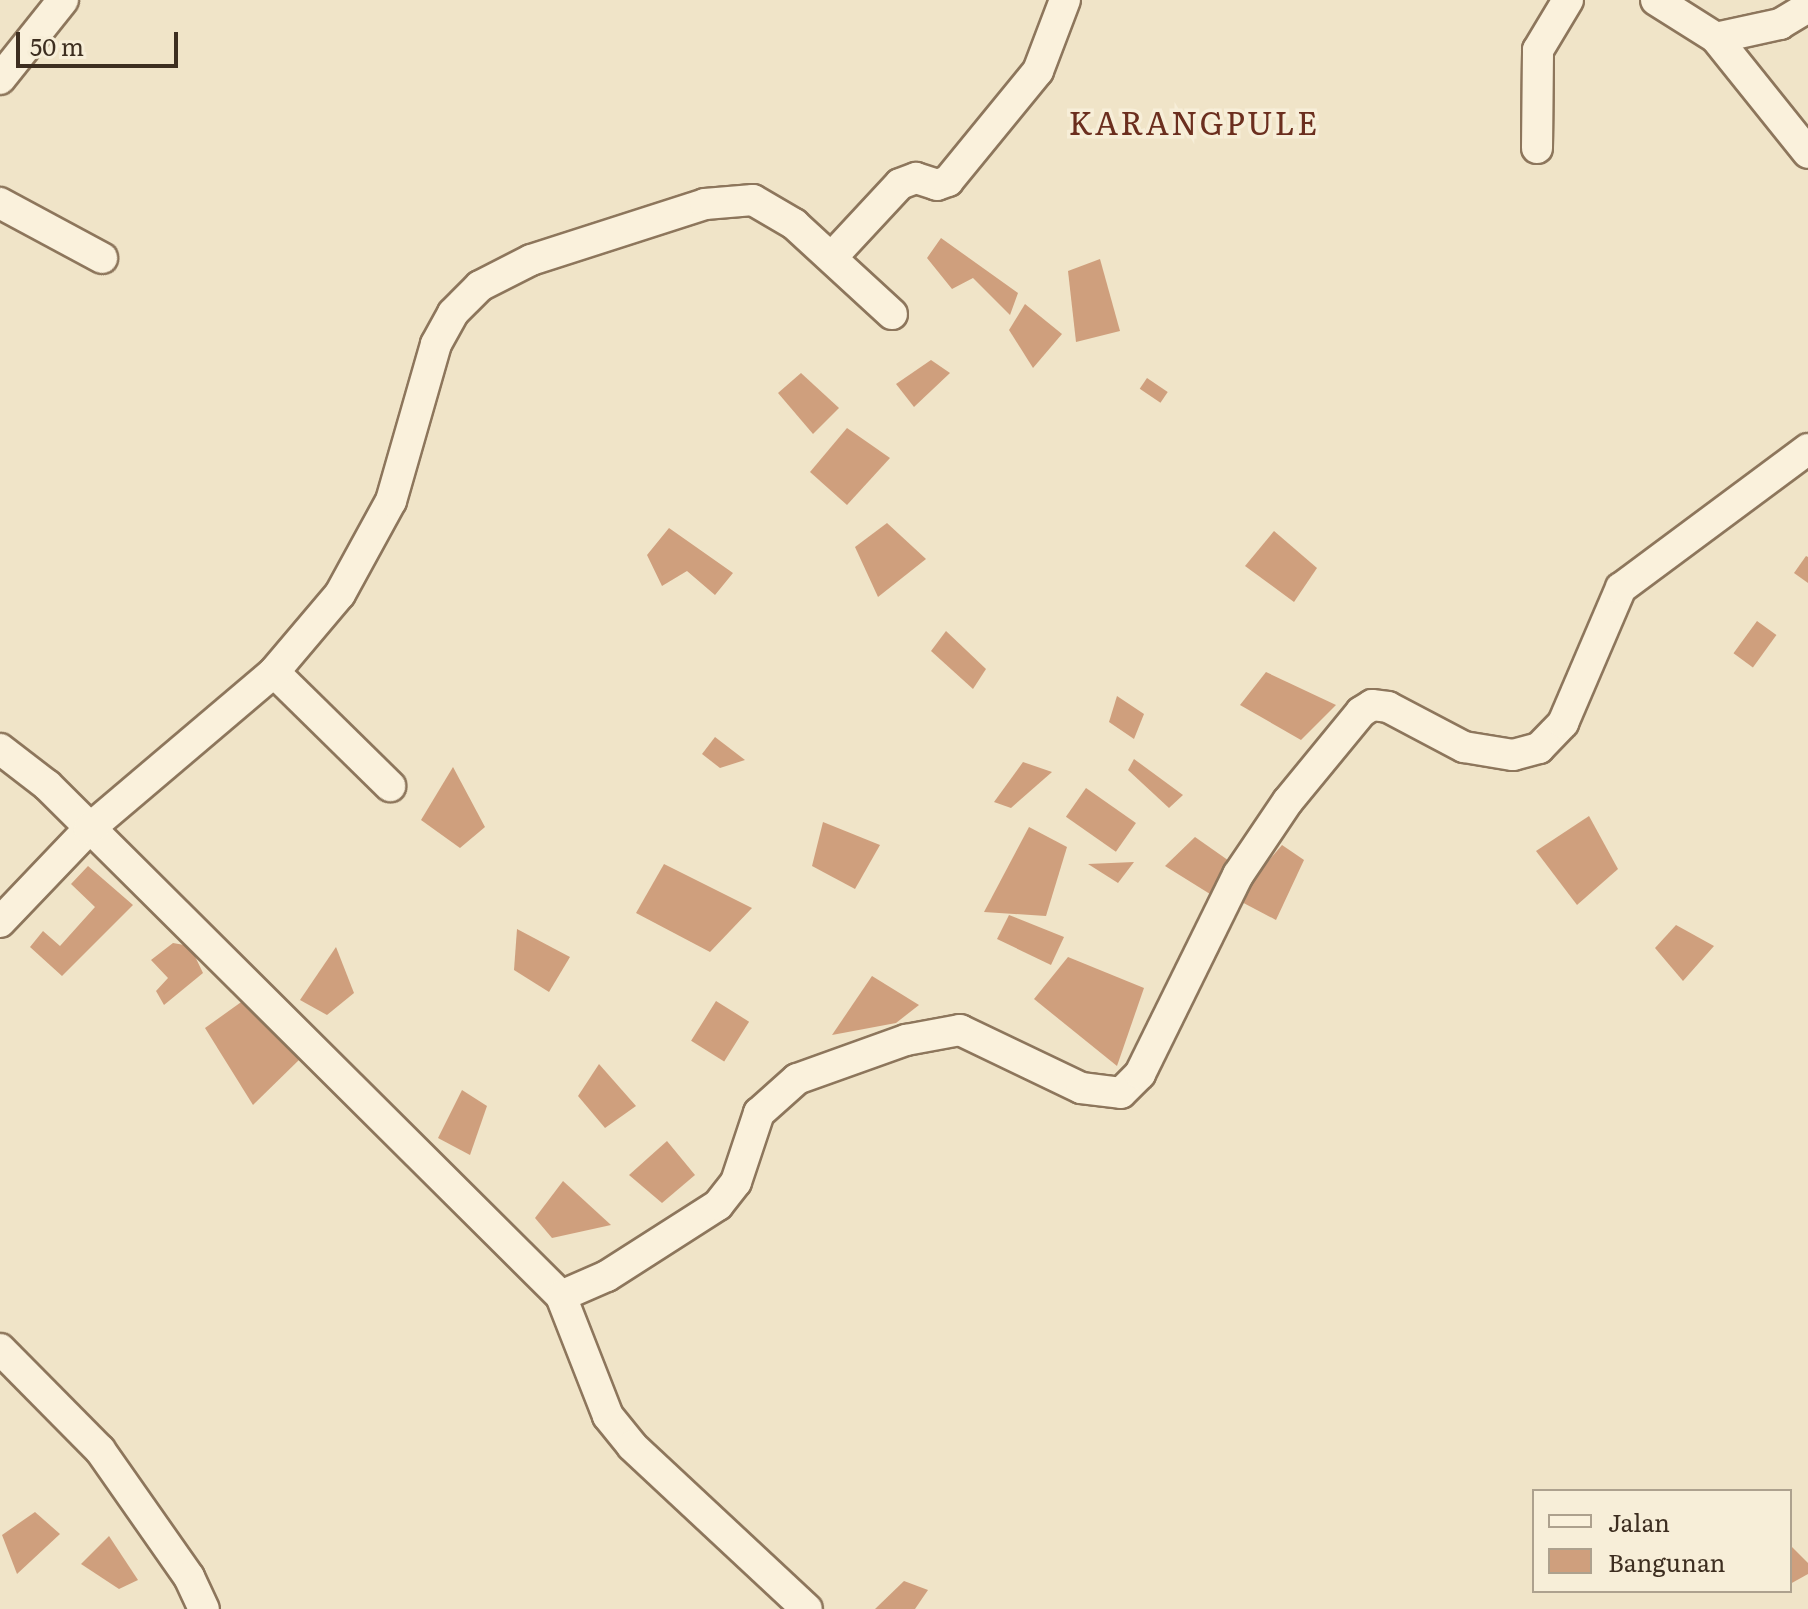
<!DOCTYPE html>
<style>
body{margin:0}
#map{position:relative;width:1808px;height:1609px;overflow:hidden;background:#f0e4c8;font-family:Literata,serif}
div>[style]{position:absolute}
[style*='--x']{left:calc(var(--x)*1px);top:calc(var(--y)*1px);width:calc(var(--w)*1px);rotate:calc(var(--a)*1deg)}
.building>*{inset:0;background:#cf9f7d;transform-origin:0 0}
.roads{filter:drop-shadow(2px 0 #8d765c) drop-shadow(-2px 0 #8d765c) drop-shadow(0 2px #8d765c) drop-shadow(0 -2px #8d765c)}
.minor>*{height:30px;margin:-15px;padding:0 15px;transform-origin:15px;border-radius:15px;background:#faf1dc}
span{translate:-50% -50%;white-space:nowrap;text-align:center;line-height:1.15;-webkit-text-stroke:7px #f7eed8;paint-order:stroke}
.quarter-label{font-size:32px;color:#6b2e1e;letter-spacing:2px}
.legend{position:absolute;left:1532px;top:1489px;width:260px;height:104px;box-sizing:border-box;background:#f7eed8;border:2px solid #ada18e;margin:0;padding:10px 14px;list-style:none;font-size:24px;color:#3d2e20}
.legend li{display:flex;align-items:center;gap:16px;height:40px}
.legend b{width:40px;border:2px solid #ada18e}
.scale{position:absolute;left:16px;top:32px;width:162px;height:36px;box-sizing:border-box;border:4px solid #3d2e20;border-top:0;padding-left:10px;font-size:24px;line-height:28px;white-space:nowrap;color:#3d2e20;-webkit-text-stroke:6px #f7eed8;paint-order:stroke}
</style>
<div id="map">
<div class="building">
<div style="clip-path:polygon(941px 238px,1018px 293px,1010px 315px,973px 278px,952px 289px,927px 258px)"></div>
<div style="clip-path:polygon(1100px 259px,1120px 331px,1076px 342px,1068px 271px)"></div>
<div style="clip-path:polygon(1025px 304px,1062px 334px,1033px 368px,1009px 330px)"></div>
<div style="clip-path:polygon(931px 360px,950px 373px,914px 407px,896px 384px)"></div>
<div style="clip-path:polygon(801px 373px,839px 408px,813px 434px,778px 393px)"></div>
<div style="left:1147px;top:378px;width:25px;height:13px;rotate:34deg"></div>
<div style="clip-path:polygon(847px 428px,890px 458px,847px 505px,810px 472px)"></div>
<div style="clip-path:polygon(887px 523px,926px 559px,878px 597px,855px 547px)"></div>
<div style="clip-path:polygon(669px 528px,733px 573px,715px 595px,687px 571px,662px 586px,647px 555px)"></div>
<div style="clip-path:polygon(1274px 531px,1317px 568px,1294px 602px,1245px 566px)"></div>
<div style="clip-path:polygon(1806px 556px,1808px 557px,1808px 583px,1794px 573px)"></div>
<div style="left:1757px;top:621px;width:24px;height:40px;rotate:36deg"></div>
<div style="clip-path:polygon(946px 631px,986px 669px,973px 689px,931px 651px)"></div>
<div style="clip-path:polygon(1266px 672px,1336px 705px,1301px 740px,1240px 705px)"></div>
<div style="clip-path:polygon(1117px 696px,1144px 714px,1134px 739px,1109px 722px)"></div>
<div style="clip-path:polygon(715px 737px,745px 760px,720px 768px,702px 754px)"></div>
<div style="clip-path:polygon(1134px 759px,1183px 795px,1169px 808px,1128px 770px)"></div>
<div style="clip-path:polygon(1023px 762px,1052px 772px,1011px 808px,994px 802px)"></div>
<div style="clip-path:polygon(453px 767px,485px 827px,460px 848px,421px 820px)"></div>
<div style="left:1086px;top:788px;width:61px;height:35px;rotate:35deg"></div>
<div style="clip-path:polygon(1589px 816px,1618px 869px,1577px 905px,1536px 851px)"></div>
<div style="clip-path:polygon(823px 822px,880px 845px,855px 889px,812px 866px)"></div>
<div style="clip-path:polygon(1029px 827px,1067px 847px,1046px 916px,984px 912px)"></div>
<div style="clip-path:polygon(1195px 837px,1232px 863px,1210px 894px,1165px 866px)"></div>
<div style="clip-path:polygon(1282px 845px,1304px 860px,1276px 920px,1236px 899px)"></div>
<div style="clip-path:polygon(1134px 862px,1118px 883px,1088px 864px)"></div>
<div style="clip-path:polygon(664px 864px,752px 908px,710px 952px,636px 913px)"></div>
<div style="clip-path:polygon(88px 866px,133px 905px,62px 976px,30px 947px,43px 931px,60px 946px,95px 907px,71px 884px)"></div>
<div style="clip-path:polygon(1009px 915px,1064px 937px,1051px 965px,997px 939px)"></div>
<div style="clip-path:polygon(1676px 925px,1714px 946px,1683px 981px,1655px 948px)"></div>
<div style="clip-path:polygon(517px 929px,570px 957px,549px 992px,514px 970px)"></div>
<div style="clip-path:polygon(173px 943px,190px 946px,203px 973px,164px 1005px,156px 991px,168px 978px,151px 960px)"></div>
<div style="clip-path:polygon(336px 947px,354px 993px,327px 1015px,300px 1000px)"></div>
<div style="clip-path:polygon(1068px 957px,1144px 988px,1117px 1066px,1034px 999px)"></div>
<div style="clip-path:polygon(872px 976px,919px 1005px,896px 1023px,832px 1035px)"></div>
<div style="clip-path:polygon(251px 995px,302px 1057px,253px 1105px,205px 1028px)"></div>
<div style="left:716px;top:1001px;width:39px;height:47px;rotate:32deg"></div>
<div style="clip-path:polygon(599px 1064px,636px 1106px,605px 1128px,578px 1096px)"></div>
<div style="clip-path:polygon(462px 1090px,487px 1106px,470px 1155px,438px 1138px)"></div>
<div style="clip-path:polygon(667px 1141px,695px 1175px,662px 1203px,629px 1175px)"></div>
<div style="clip-path:polygon(563px 1181px,611px 1225px,552px 1238px,535px 1218px)"></div>
<div style="clip-path:polygon(35px 1512px,60px 1534px,17px 1574px,2px 1535px)"></div>
<div style="clip-path:polygon(109px 1536px,138px 1580px,119px 1589px,81px 1564px)"></div>
<div style="clip-path:polygon(1790px 1545px,1808px 1563px,1808px 1574px,1790px 1584px)"></div>
<div style="clip-path:polygon(904px 1581px,928px 1590px,915px 1609px,875px 1609px)"></div>
</div>
<div class="roads">
<div class="minor">
<div style="--x:1656;--y:0;--w:71;--a:32.3"></div>
<div style="--x:1716;--y:38;--w:147;--a:51.3"></div>
<div style="--x:1716;--y:38;--w:66;--a:-12.3"></div>
<div style="--x:1780;--y:24;--w:33;--a:-31"></div>
<div style="--x:0;--y:79;--w:101;--a:-51.4"></div>
<div style="--x:1537;--y:148;--w:98;--a:-89.4"></div>
<div style="--x:1538;--y:50;--w:58;--a:-59"></div>
<div style="--x:0;--y:203;--w:116;--a:28.3"></div>
<div style="--x:833;--y:256;--w:98;--a:-47.1"></div>
<div style="--x:900;--y:184;--w:17;--a:-21"></div>
<div style="--x:916;--y:178;--w:22;--a:18"></div>
<div style="--x:937;--y:185;--w:12;--a:-20"></div>
<div style="--x:948;--y:181;--w:142;--a:-50.7"></div>
<div style="--x:1038;--y:71;--w:76;--a:-69.2"></div>
<div style="--x:274;--y:672;--w:163;--a:44.5"></div>
<div style="--x:0;--y:749;--w:59;--a:37.5"></div>
<div style="--x:47;--y:785;--w:725;--a:44.83"></div>
<div style="--x:561;--y:1296;--w:129;--a:68.6"></div>
<div style="--x:608;--y:1416;--w:38;--a:51"></div>
<div style="--x:632;--y:1446;--w:239;--a:43"></div>
<div style="--x:0;--y:922;--w:129;--a:-46.3"></div>
<div style="--x:89;--y:829;--w:243;--a:-40.3"></div>
<div style="--x:274;--y:672;--w:102;--a:-49.8"></div>
<div style="--x:340;--y:594;--w:106;--a:-61.3"></div>
<div style="--x:391;--y:501;--w:163;--a:-74"></div>
<div style="--x:436;--y:344;--w:35;--a:-61"></div>
<div style="--x:453;--y:313;--w:38;--a:-45"></div>
<div style="--x:480;--y:286;--w:57;--a:-27"></div>
<div style="--x:531;--y:260;--w:183;--a:-17.8"></div>
<div style="--x:705;--y:204;--w:48;--a:-4.8"></div>
<div style="--x:753;--y:200;--w:48;--a:30.3"></div>
<div style="--x:794;--y:224;--w:133;--a:42.6"></div>
<div style="--x:561;--y:1296;--w:50;--a:-23.5"></div>
<div style="--x:607;--y:1276;--w:132;--a:-32.6"></div>
<div style="--x:718;--y:1205;--w:29;--a:-52"></div>
<div style="--x:736;--y:1182;--w:73;--a:-71.6"></div>
<div style="--x:759;--y:1113;--w:51;--a:-41.8"></div>
<div style="--x:797;--y:1079;--w:116;--a:-19.7"></div>
<div style="--x:906;--y:1040;--w:55;--a:-10.5"></div>
<div style="--x:960;--y:1030;--w:134;--a:25.6"></div>
<div style="--x:1081;--y:1088;--w:40;--a:7.1"></div>
<div style="--x:1121;--y:1093;--w:27;--a:-45"></div>
<div style="--x:1140;--y:1074;--w:222;--a:-63.8"></div>
<div style="--x:1238;--y:875;--w:89;--a:-56"></div>
<div style="--x:1288;--y:801;--w:115;--a:-50.6"></div>
<div style="--x:1361;--y:712;--w:13;--a:-32"></div>
<div style="--x:1372;--y:705;--w:16;--a:7"></div>
<div style="--x:1388;--y:707;--w:86;--a:27.8"></div>
<div style="--x:1464;--y:747;--w:50;--a:9.3"></div>
<div style="--x:1513;--y:755;--w:27;--a:-15"></div>
<div style="--x:1539;--y:748;--w:35;--a:-46"></div>
<div style="--x:1563;--y:723;--w:147;--a:-66.8"></div>
<div style="--x:1621;--y:588;--w:233;--a:-36.6"></div>
<div style="--x:0;--y:1349;--w:142;--a:45.3"></div>
<div style="--x:100;--y:1450;--w:155;--a:55"></div>
<div style="--x:189;--y:1577;--w:35;--a:65"></div>
</div>
</div>
<div class="quarter-label">
<span style="left:1194px;top:121px">KARANGPULE</span>
</div>
<ul class="legend">
<li><b style="height:10px;background:#faf1dc"></b>Jalan</li>
<li><b style="height:22px;background:#cf9f7d"></b>Bangunan</li>
</ul>
<div class="scale">50 m</div>
</div>
